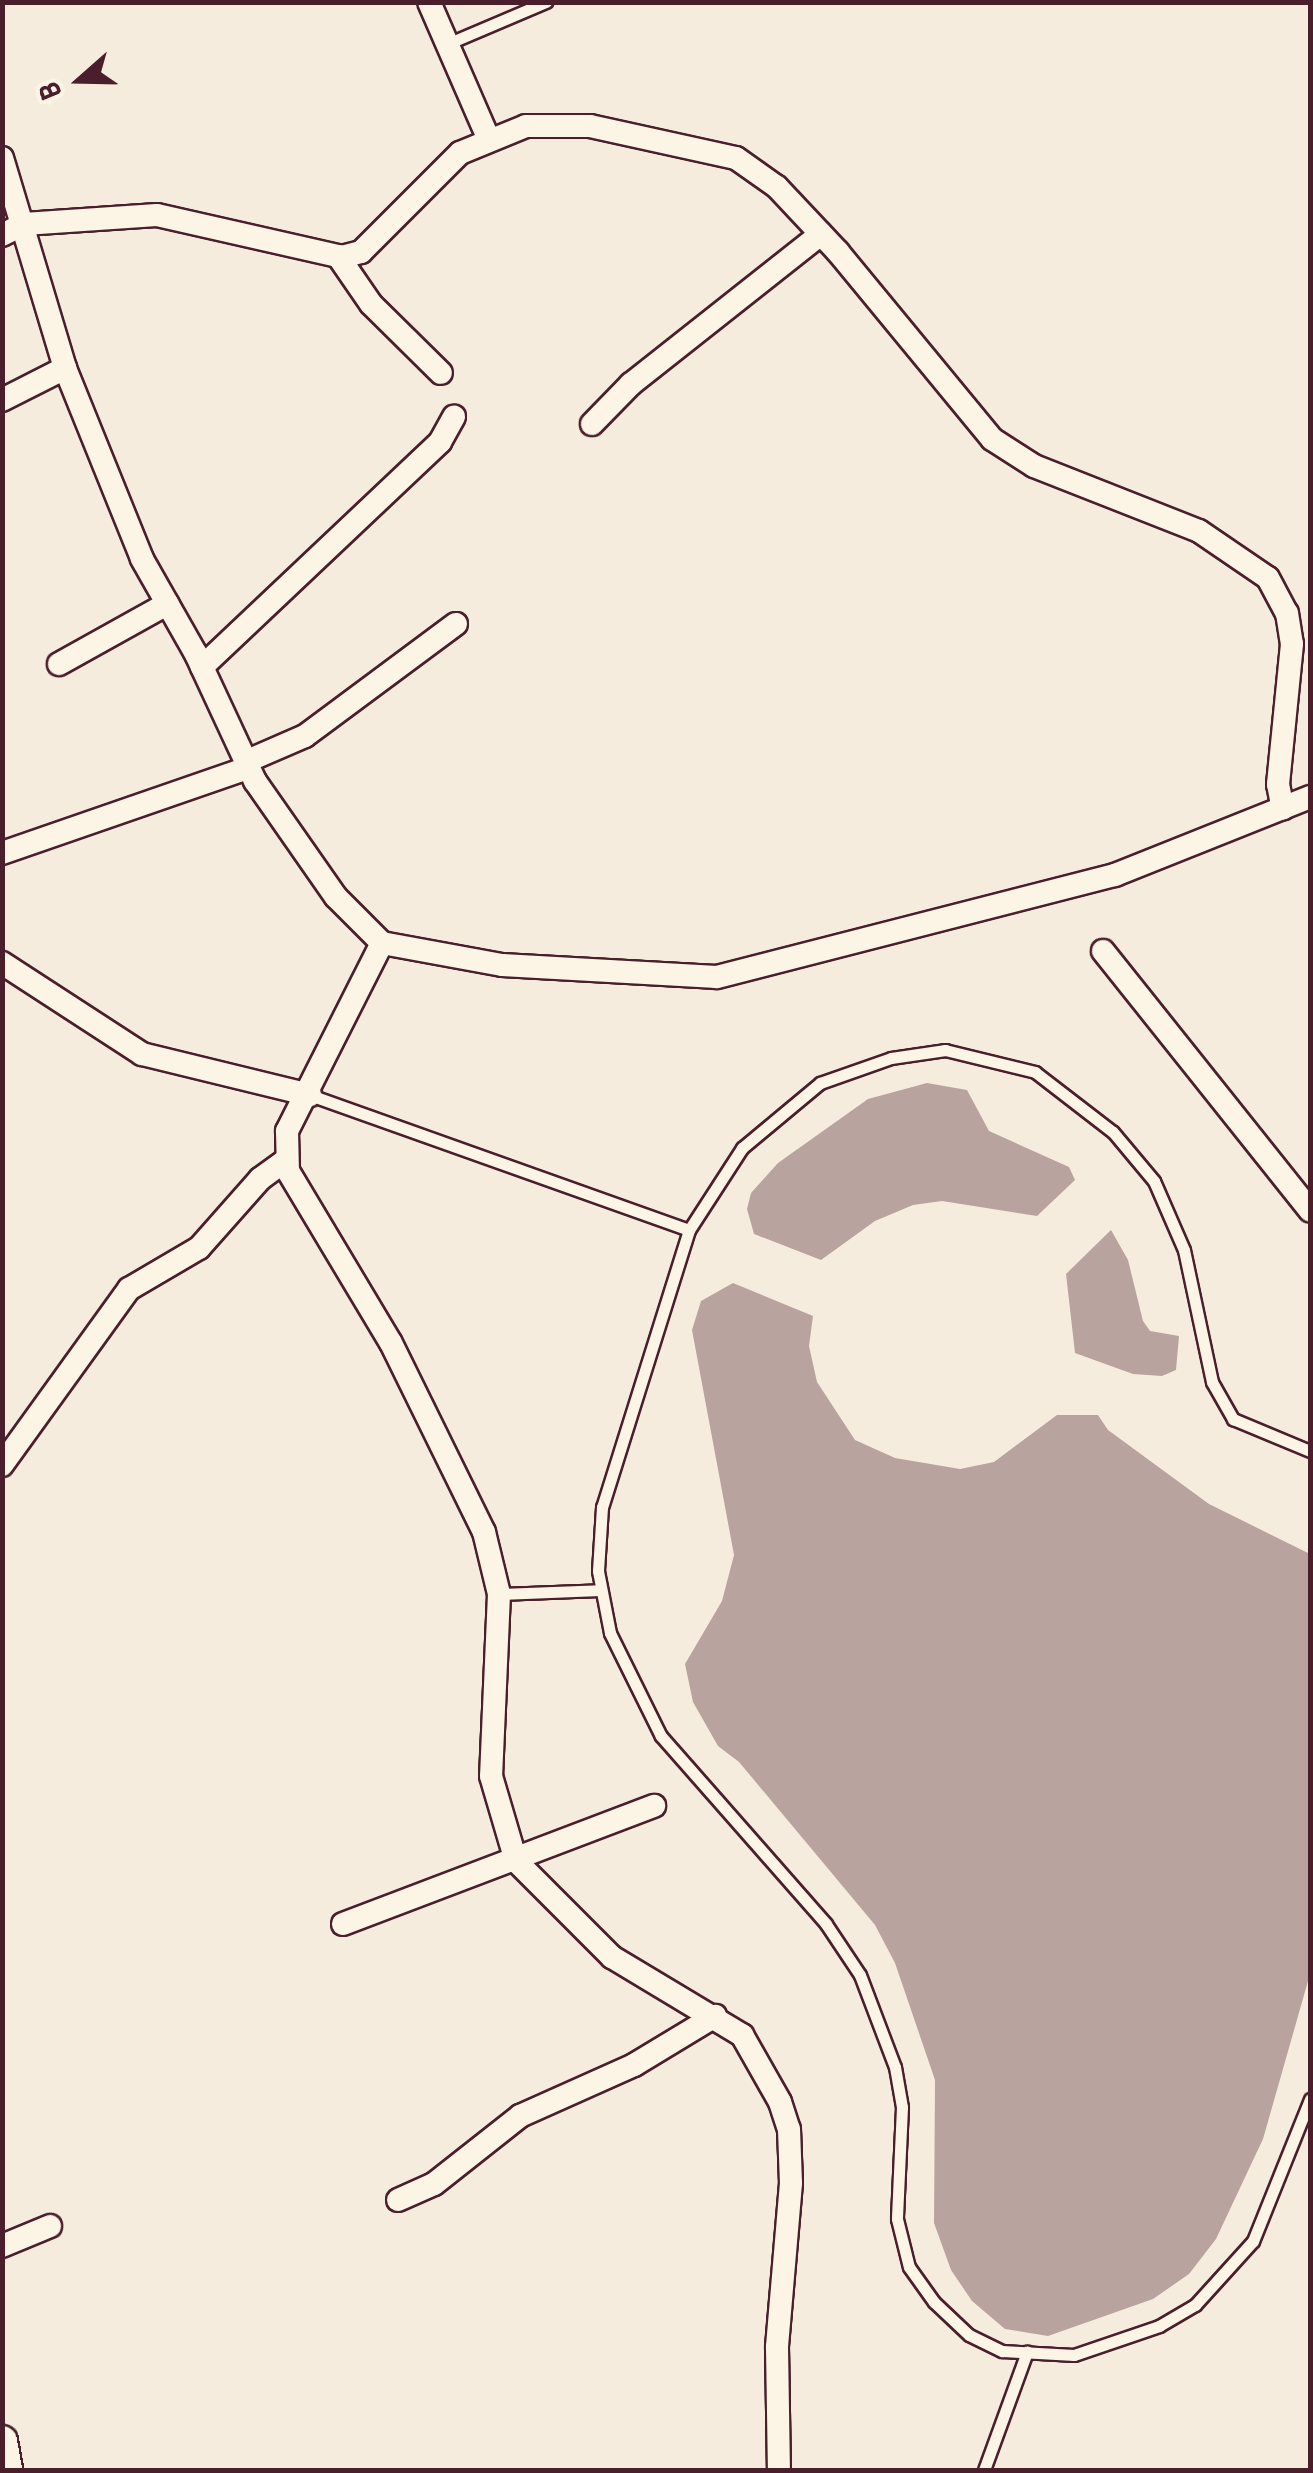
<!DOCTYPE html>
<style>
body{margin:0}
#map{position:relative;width:1313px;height:2473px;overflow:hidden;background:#f5ecde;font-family:Pangolin,sans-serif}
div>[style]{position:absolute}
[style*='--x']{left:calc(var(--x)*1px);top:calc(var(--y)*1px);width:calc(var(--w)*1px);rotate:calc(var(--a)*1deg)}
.water>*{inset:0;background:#b8a39e}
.roads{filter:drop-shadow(2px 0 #4a1f2b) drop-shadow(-2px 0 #4a1f2b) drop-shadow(0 2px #4a1f2b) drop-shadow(0 -2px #4a1f2b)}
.lane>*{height:11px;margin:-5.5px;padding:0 5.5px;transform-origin:5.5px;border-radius:5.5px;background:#fcf5e5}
.street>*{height:22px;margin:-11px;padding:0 11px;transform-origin:11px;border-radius:11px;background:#fcf5e5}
.secondary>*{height:30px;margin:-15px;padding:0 15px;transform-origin:15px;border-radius:15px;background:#fcf5e5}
span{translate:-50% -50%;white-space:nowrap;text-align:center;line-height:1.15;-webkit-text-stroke:8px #fcf5e5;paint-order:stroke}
.frame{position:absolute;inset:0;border:5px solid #4a1f2b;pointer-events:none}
.north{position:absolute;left:30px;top:30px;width:100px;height:100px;-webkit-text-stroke:8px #fcf5e5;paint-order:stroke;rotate:250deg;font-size:28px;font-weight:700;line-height:40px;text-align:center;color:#4a1f2b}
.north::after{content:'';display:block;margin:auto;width:35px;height:45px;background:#4a1f2b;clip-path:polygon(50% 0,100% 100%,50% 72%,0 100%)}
</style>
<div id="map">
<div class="water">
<div style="clip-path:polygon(927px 1083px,967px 1090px,989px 1131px,1069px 1167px,1075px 1180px,1037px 1216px,942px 1201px,913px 1205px,875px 1221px,821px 1260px,754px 1234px,747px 1209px,751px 1193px,778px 1163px,868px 1099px)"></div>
<div style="clip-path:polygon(1111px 1230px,1128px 1260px,1143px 1321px,1150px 1331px,1179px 1336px,1176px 1370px,1162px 1376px,1133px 1374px,1075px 1353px,1066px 1274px)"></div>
<div style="clip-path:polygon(733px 1283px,813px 1316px,809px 1346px,817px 1382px,855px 1440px,895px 1458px,960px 1469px,994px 1462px,1057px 1415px,1098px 1415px,1108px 1430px,1209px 1504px,1310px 1554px,1310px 1974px,1263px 2139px,1216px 2239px,1189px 2274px,1153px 2299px,1048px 2336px,1005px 2329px,972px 2301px,951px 2270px,934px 2223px,935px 2080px,895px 1963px,875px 1925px,739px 1762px,718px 1746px,693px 1702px,685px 1664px,722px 1601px,734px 1555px,692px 1330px,701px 1301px)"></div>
</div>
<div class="roads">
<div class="lane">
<div style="--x:447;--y:44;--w:108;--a:-23"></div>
<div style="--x:310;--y:1095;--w:402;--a:19.6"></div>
<div style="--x:689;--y:1230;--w:98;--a:-57.1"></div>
<div style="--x:742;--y:1148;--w:102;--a:-39.8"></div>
<div style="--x:820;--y:1083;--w:75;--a:-19.4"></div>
<div style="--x:891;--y:1058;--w:55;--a:-8.4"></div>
<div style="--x:945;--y:1050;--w:93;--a:13.7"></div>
<div style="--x:1035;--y:1072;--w:98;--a:37.6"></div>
<div style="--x:1113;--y:1132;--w:64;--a:50.1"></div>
<div style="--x:1154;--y:1181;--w:75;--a:66.5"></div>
<div style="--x:1184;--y:1250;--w:135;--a:78"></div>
<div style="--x:1212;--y:1382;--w:43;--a:60.4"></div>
<div style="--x:1233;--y:1419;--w:83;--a:22.6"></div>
<div style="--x:689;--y:1230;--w:290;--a:107.4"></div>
<div style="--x:602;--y:1507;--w:64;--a:93.6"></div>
<div style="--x:598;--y:1571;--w:63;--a:79"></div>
<div style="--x:610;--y:1633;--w:115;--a:63.7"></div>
<div style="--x:661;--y:1736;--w:250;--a:48.7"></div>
<div style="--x:826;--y:1924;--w:61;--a:56.3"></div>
<div style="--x:860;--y:1975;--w:98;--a:69.2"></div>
<div style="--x:895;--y:2067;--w:41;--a:80.1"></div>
<div style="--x:902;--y:2107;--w:112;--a:92.6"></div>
<div style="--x:897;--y:2219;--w:49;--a:76"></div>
<div style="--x:909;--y:2267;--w:43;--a:54.5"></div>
<div style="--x:934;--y:2302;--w:48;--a:43.3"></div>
<div style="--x:969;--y:2335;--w:37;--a:26"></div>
<div style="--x:1002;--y:2351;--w:72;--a:3.2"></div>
<div style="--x:1074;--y:2355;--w:90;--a:-18.8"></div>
<div style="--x:1159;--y:2326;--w:42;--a:-30.3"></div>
<div style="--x:1195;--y:2305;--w:86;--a:-47.8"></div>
<div style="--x:1253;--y:2241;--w:153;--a:-68.1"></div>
<div style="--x:499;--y:1594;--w:102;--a:-2.2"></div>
<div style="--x:984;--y:2470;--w:126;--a:-70"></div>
</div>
<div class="street">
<div style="--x:429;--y:2;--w:148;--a:66.5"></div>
<div style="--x:2;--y:158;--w:219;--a:73.3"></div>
<div style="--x:65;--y:368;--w:206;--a:68"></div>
<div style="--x:142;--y:559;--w:109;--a:60.4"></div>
<div style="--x:196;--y:654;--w:140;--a:65.1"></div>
<div style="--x:255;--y:781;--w:141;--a:55.1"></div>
<div style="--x:336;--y:897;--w:65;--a:45"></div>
<div style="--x:382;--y:943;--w:122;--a:10.4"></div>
<div style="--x:502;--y:965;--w:215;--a:3.2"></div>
<div style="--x:717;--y:977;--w:411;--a:-14.4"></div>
<div style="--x:1115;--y:875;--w:210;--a:-21.8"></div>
<div style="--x:2;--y:235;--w:25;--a:-27"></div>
<div style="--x:24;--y:224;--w:133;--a:-3.9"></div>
<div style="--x:157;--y:215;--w:190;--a:12.8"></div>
<div style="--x:342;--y:257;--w:20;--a:-15"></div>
<div style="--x:361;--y:252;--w:140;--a:-45"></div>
<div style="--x:460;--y:153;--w:71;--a:-22.2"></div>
<div style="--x:526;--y:126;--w:64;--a:0"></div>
<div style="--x:590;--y:126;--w:149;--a:12.4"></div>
<div style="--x:736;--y:158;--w:50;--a:35.3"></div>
<div style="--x:777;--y:187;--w:89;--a:46.8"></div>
<div style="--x:838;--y:252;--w:242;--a:50.5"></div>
<div style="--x:992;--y:439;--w:50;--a:32.7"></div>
<div style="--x:1034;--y:466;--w:177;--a:21.5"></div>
<div style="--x:1199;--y:531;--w:83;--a:34.3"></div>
<div style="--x:1268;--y:578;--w:40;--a:62"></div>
<div style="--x:1287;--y:613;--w:31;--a:81"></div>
<div style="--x:1292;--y:644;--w:141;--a:95.7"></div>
<div style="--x:1278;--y:784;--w:25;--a:79"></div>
<div style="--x:338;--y:256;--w:58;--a:55.5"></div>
<div style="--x:371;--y:304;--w:98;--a:44.6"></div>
<div style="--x:2;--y:400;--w:71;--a:-26.9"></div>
<div style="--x:592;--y:424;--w:56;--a:-45.7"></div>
<div style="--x:631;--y:384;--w:242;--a:-38.3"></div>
<div style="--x:59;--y:664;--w:124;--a:-29.1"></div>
<div style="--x:202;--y:667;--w:328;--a:-43.4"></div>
<div style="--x:440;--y:442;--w:29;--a:-61"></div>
<div style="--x:245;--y:762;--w:65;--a:-23.4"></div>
<div style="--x:305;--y:736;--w:188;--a:-36.6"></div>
<div style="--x:2;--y:853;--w:260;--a:-19.1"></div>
<div style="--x:382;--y:943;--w:211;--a:116.8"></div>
<div style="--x:287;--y:1131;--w:40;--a:88.6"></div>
<div style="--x:288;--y:1171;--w:200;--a:59.1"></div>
<div style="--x:391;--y:1343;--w:211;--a:63.8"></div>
<div style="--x:484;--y:1532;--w:64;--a:76.4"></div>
<div style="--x:499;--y:1594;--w:182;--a:92.5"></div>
<div style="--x:491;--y:1776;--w:89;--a:73.6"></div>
<div style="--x:516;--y:1861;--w:136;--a:45"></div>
<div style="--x:612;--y:1957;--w:152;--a:31"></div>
<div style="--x:742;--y:2035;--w:77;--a:60.4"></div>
<div style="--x:780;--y:2102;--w:28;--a:72"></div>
<div style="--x:789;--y:2129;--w:54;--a:87.9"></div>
<div style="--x:791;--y:2183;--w:165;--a:94.9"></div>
<div style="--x:777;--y:2347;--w:123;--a:89.1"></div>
<div style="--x:1103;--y:951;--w:332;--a:51.4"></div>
<div style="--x:2;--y:963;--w:167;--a:33"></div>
<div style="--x:142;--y:1054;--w:173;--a:13.7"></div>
<div style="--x:2;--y:1465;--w:217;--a:-54.2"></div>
<div style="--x:129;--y:1289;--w:81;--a:-30.4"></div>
<div style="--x:199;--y:1248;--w:92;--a:-48.5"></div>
<div style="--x:260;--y:1179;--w:32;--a:-36"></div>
<div style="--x:343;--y:1924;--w:333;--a:-20.8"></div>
<div style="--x:398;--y:2200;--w:39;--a:-24"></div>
<div style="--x:434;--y:2184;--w:110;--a:-38.3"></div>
<div style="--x:520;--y:2116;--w:125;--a:-24.1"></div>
<div style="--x:634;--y:2065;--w:95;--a:-31.2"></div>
<div style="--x:2;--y:2246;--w:52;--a:-22.6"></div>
</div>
<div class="secondary">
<div style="--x:2;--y:2441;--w:29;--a:80"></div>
</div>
</div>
<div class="frame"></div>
<div class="north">B</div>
</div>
